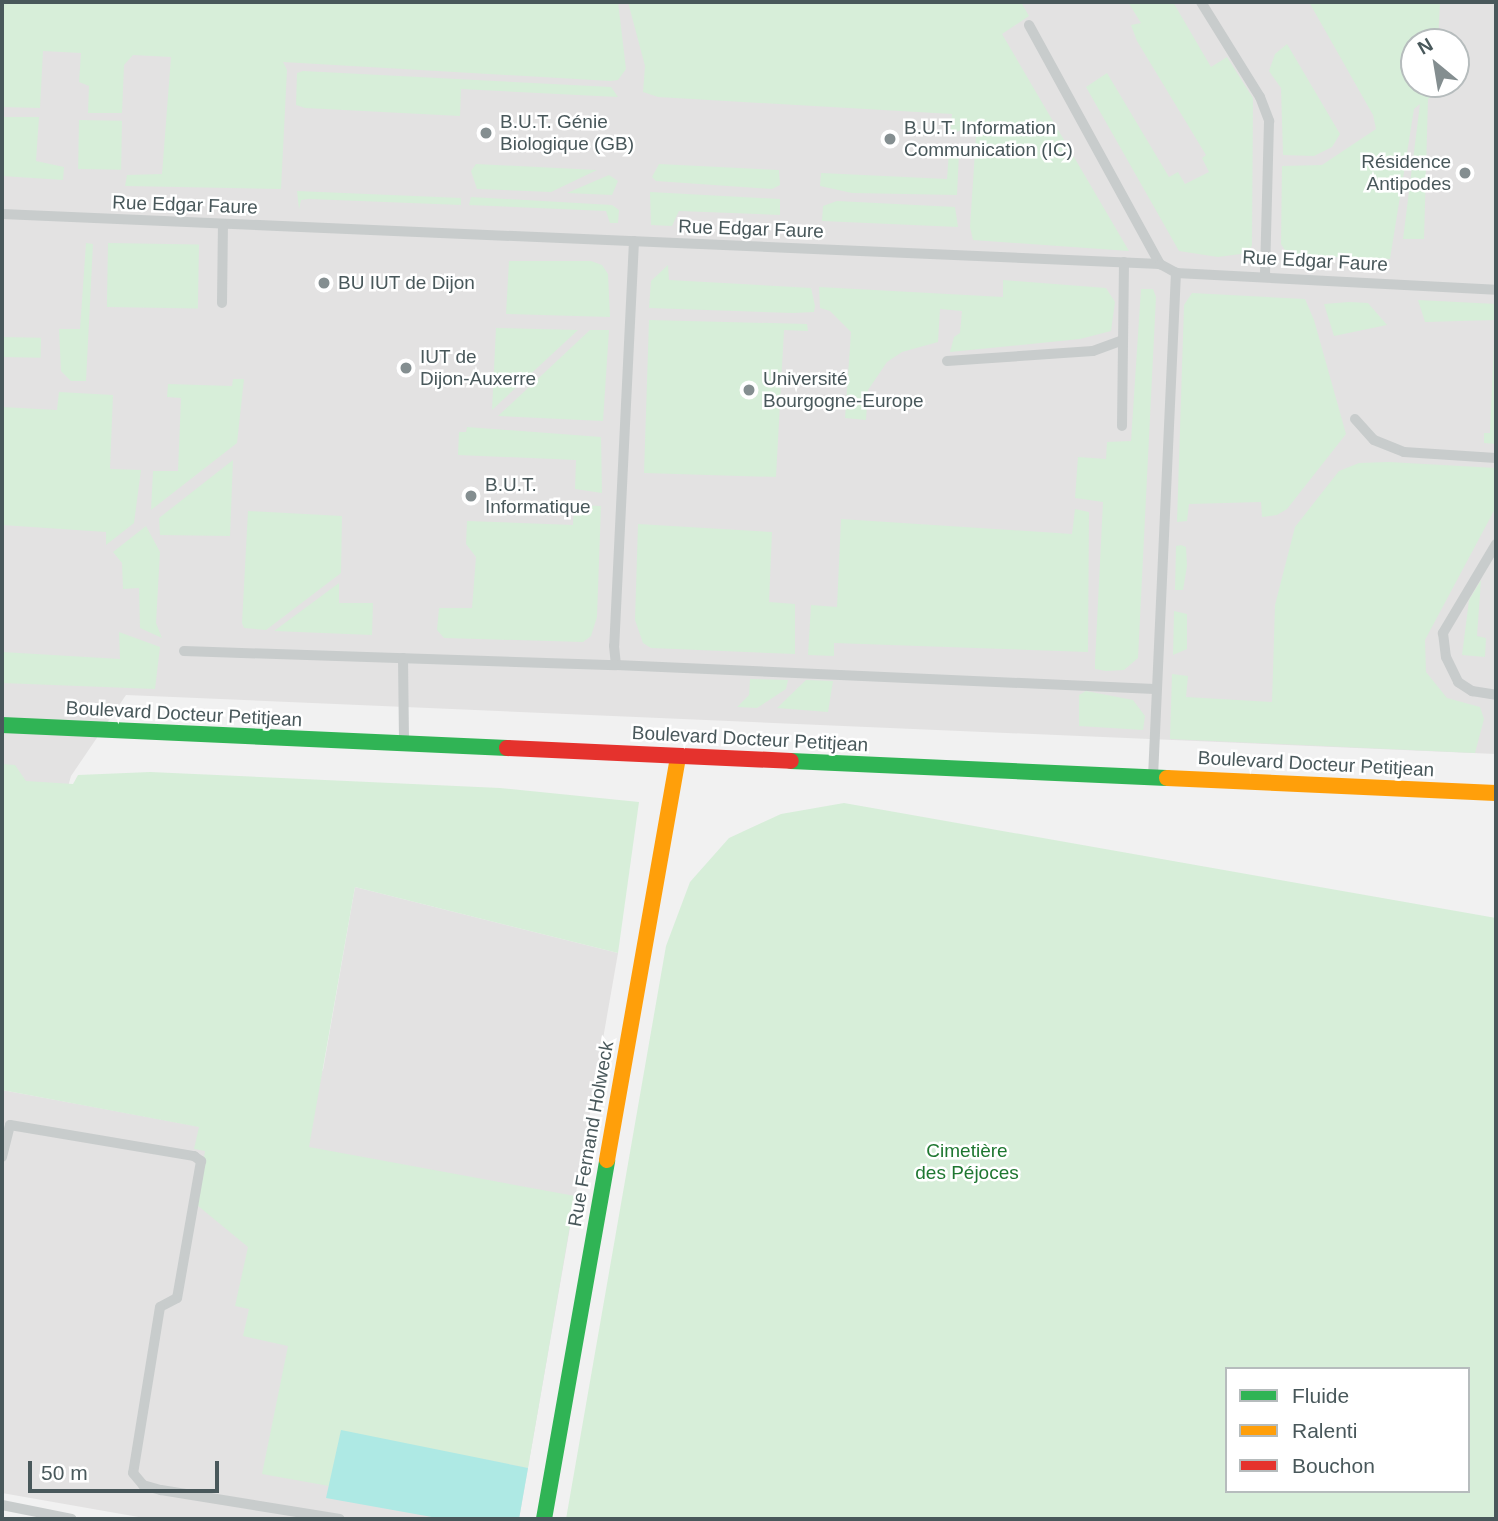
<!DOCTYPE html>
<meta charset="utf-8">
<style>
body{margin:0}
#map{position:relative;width:1498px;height:1521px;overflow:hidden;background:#f1f1f1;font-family:Arial,sans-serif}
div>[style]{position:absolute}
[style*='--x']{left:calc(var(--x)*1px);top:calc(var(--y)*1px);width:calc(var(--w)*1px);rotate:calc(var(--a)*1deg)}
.education>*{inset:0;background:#e3e2e2}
.green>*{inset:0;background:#d7eed9;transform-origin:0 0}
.water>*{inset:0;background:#aee9e4}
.lane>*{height:10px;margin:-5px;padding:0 5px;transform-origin:5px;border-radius:5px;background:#c8cccc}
.fast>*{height:16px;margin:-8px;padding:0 8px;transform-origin:8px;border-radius:8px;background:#30b455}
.slow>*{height:16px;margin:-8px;padding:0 8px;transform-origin:8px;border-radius:8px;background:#ff9f0a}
.jam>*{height:16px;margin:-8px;padding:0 8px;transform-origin:8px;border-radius:8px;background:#e5322d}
.dots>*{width:19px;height:19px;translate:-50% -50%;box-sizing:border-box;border:4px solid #fff;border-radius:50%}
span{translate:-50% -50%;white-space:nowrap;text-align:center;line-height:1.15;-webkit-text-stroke:5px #fff;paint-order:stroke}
.poi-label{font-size:19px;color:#49585b}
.left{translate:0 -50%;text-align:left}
.right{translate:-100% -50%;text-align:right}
.street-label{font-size:19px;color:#49585b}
.park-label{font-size:19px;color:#1f7731}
.frame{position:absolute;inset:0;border:4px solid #49585b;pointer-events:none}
.legend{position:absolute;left:1225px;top:1367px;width:245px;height:126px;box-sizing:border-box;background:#fff;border:2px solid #b6bcbd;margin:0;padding:9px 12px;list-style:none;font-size:21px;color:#49585b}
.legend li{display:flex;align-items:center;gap:14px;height:35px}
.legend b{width:35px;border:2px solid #b6bcbd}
.north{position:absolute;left:1400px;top:28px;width:70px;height:70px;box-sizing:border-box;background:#fff;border:2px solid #b6bcbd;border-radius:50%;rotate:330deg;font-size:19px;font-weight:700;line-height:28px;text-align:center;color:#49585b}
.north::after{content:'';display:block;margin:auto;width:24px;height:32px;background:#848e90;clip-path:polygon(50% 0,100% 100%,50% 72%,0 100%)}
.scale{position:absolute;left:28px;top:1461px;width:191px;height:32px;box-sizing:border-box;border:4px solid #49585b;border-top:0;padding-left:9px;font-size:21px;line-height:24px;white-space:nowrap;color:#49585b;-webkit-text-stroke:5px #fff;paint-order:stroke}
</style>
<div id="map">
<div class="education">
<div style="clip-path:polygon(evenodd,2px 2px,1496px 2px,1496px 754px,126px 695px,71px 776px,2px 1017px,2px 2px,1414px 42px,1456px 42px,1456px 84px,1414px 84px,1414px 42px)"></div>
<div style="clip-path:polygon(355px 887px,618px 953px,519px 1519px,150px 1519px,2px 1493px,2px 1090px,261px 1138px,323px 1070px)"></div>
</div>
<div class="green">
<div style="clip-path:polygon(2px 2px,618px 2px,626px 69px,618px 80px,610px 81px,283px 62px,287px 70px,281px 189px,125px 186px,127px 175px,162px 174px,171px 57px,133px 55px,124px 65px,122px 113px,88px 113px,89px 86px,79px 82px,81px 53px,43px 51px,40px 108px,2px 107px)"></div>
<div style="clip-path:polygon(628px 2px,1021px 2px,1029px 16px,1002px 34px,1129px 251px,973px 240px,970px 227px,976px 136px,971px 127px,950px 134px,952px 114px,658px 97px,643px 92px,645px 66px)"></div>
<div style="clip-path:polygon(1128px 2px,1173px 2px,1211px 67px,1227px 57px,1253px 98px,1252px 245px,1248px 253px,1218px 257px,1179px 251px,1086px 87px,1107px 73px,1169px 177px,1178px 172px,1185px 184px,1209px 172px,1202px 158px,1206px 155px,1137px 41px,1131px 25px,1141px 23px)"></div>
<div style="clip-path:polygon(1309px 2px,1440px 2px,1438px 42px,1414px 42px,1414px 84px,1436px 84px,1436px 93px,1428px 99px,1424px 239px,1403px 239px,1420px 104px,1414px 109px,1390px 259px,1288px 255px,1281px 244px,1282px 166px,1322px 165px,1376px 129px,1373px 115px)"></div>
<div style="clip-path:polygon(1287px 44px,1340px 134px,1332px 147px,1314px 156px,1283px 155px,1281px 88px,1269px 71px,1275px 54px)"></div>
<div style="clip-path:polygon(303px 71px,611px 87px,618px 97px,461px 89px,460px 116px,305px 108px,296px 105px,297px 73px)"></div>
<div style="clip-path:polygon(2px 117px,39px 117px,36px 161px,64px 167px,63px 180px,2px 176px)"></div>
<div style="left:79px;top:120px;width:43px;height:49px;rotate:1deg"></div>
<div style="clip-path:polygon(949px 151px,959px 153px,957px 195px,852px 193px,820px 186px,821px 173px,947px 179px)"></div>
<div style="clip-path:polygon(476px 164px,597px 170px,551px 192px,477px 189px,471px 171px)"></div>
<div style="clip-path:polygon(659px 164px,779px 170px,780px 185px,772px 189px,656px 181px,652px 177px)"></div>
<div style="clip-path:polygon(609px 175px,618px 181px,612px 195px,567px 193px)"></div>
<div style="clip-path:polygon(297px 191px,461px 198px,461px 205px,309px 199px,301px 200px,299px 209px)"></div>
<div style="clip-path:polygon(650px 192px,780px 199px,780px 215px,679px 211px,672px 226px,651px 225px)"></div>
<div style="clip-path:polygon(471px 197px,612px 205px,619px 210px,618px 223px,610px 223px,606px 211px,469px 205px)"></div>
<div style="clip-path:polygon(837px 201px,955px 207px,958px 227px,822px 221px,823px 206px)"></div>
<div style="clip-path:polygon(86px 243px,93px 244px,86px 381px,71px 381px,61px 371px,59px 329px,80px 329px)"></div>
<div style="left:108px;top:243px;width:91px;height:64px;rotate:1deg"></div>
<div style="clip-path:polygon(509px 261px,591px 261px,602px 265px,608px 274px,610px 317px,506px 314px)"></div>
<div style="clip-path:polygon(668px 265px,669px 280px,811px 288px,815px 306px,814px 312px,793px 313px,649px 308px,651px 281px)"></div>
<div style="clip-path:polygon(1003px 280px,1106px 288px,1115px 302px,1111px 331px,1080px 339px,950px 352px,954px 337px,960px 333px,962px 311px,940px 309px,938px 342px,902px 352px,887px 362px,868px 390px,866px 420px,845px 418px,851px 332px,830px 311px,820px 308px,819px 287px,1003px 297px)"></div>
<div style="clip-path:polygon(1141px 289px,1153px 289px,1156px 297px,1138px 658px,1124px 670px,1106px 671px,1095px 669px,1095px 662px,1103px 502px,1075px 498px,1078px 457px,1106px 459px,1107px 442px,1131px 441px)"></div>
<div style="clip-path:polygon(1192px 293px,1305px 299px,1314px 320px,1346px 434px,1287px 509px,1277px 515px,1262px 517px,1261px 502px,1189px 504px,1187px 521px,1177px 522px,1184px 305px)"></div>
<div style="clip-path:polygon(1418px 300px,1496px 304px,1496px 444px,1484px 443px,1484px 433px,1490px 433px,1495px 320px,1425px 322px)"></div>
<div style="clip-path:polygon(1349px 302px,1368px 303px,1387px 325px,1334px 336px,1324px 304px)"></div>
<div style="clip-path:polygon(649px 320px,807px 324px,808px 331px,784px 330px,776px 477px,644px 473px)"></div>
<div style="clip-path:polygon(496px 328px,578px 330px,492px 410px)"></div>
<div style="clip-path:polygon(590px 330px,609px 330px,603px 421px,498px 416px)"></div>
<div style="left:2px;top:337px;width:39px;height:20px;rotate:1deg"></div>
<div style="clip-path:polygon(233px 379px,244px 379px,237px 443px,151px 510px,153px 471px,178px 471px,181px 398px,167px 397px,168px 384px,232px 386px)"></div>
<div style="clip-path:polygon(59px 392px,113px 395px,110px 469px,141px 470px,134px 523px,106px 545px,106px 532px,2px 525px,2px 407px,57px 410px)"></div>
<div style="clip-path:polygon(467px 427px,601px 437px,602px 493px,575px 489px,576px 460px,458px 455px,459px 432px,466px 432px)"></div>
<div style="clip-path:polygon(233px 460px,230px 536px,160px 535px,159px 518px)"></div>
<div style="clip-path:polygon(1389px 462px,1496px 468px,1496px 507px,1425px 640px,1426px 672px,1447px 698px,1480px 707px,1484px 719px,1475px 753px,1170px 739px,1172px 674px,1188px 676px,1186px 697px,1272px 702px,1275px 605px,1295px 527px,1339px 471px,1359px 463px)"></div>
<div style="clip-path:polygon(574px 505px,601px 506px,597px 617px,591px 636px,583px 642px,444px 638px,437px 630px,439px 608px,472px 608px,476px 557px,466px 544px,467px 521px,573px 525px)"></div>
<div style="clip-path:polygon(1075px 509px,1089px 512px,1088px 652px,834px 643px,834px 656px,808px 655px,811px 605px,837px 607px,841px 519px,1072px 534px)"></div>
<div style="clip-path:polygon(248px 511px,342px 516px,341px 573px,266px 630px,244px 628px,242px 623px)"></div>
<div style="clip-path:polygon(638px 524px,772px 532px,769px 602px,795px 604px,795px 654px,651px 648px,643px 643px,635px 620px)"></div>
<div style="clip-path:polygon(146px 526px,160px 552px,156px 623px,162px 638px,140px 628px,139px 588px,123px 589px,122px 563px,113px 552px)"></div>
<div style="clip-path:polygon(1181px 545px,1186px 547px,1187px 566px,1183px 590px,1175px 590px,1176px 546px)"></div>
<div style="clip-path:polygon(1481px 580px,1477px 636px,1486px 638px,1485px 657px,1462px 655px,1469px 600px)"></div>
<div style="clip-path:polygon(339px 583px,339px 603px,373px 603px,372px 635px,274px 631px)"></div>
<div style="clip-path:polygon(1174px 611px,1187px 614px,1187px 649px,1173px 655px)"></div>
<div style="clip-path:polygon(119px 632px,160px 647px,155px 689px,2px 683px,2px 652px,120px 659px)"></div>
<div style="clip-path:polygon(750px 679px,788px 680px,786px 689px,757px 708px,737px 707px,749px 695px)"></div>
<div style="clip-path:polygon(806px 680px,833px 681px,828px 712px,777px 708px)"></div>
<div style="clip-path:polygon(1086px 691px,1133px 700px,1145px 716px,1143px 730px,1079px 726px,1079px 695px)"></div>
<div style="clip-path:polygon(2px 764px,15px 765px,26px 781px,73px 784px,78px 775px,150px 772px,500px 788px,639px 802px,618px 953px,355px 887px,309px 1147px,575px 1196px,528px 1468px,341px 1431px,329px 1486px,262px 1474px,288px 1346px,243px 1336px,249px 1309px,235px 1306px,248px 1247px,197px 1205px,205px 1151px,194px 1149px,199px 1127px,2px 1090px)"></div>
<div style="clip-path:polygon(evenodd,844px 803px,1496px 918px,1496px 1519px,566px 1519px,666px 946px,690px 882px,729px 838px,781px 814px,844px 803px,1227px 1369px,1468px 1369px,1468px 1491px,1227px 1491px,1227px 1369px)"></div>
</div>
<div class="water">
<div style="clip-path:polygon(341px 1430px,528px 1468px,519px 1519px,443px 1519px,326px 1498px)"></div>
</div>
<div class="lane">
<div style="--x:1201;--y:2;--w:112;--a:58.2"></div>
<div style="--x:1260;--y:97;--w:26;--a:69"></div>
<div style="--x:1269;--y:121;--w:155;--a:91.5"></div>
<div style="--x:1029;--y:25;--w:273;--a:61.3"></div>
<div style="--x:2;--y:214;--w:1159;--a:2.47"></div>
<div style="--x:1160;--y:264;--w:18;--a:29"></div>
<div style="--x:1176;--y:273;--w:320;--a:3"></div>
<div style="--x:634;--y:241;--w:405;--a:92.8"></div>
<div style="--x:614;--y:646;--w:19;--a:84"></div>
<div style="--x:616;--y:665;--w:539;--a:2.55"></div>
<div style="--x:222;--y:303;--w:79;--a:-89.3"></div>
<div style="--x:947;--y:361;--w:146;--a:-3.9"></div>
<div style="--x:1093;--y:351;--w:32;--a:-20"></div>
<div style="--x:1355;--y:419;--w:28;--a:48"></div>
<div style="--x:1374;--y:440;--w:32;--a:22"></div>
<div style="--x:1404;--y:452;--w:92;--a:3.7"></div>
<div style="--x:1122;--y:426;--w:164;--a:-89.3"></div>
<div style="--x:1496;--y:544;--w:104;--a:120.8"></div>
<div style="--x:1443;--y:633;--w:24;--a:83"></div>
<div style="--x:1446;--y:657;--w:28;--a:64"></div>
<div style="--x:1458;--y:682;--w:17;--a:33"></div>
<div style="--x:1472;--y:691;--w:24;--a:9"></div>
<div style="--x:184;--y:651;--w:432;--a:1.9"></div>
<div style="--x:403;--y:658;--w:82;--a:89.3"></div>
<div style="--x:1153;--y:777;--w:505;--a:-87.39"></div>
<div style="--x:2;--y:1157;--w:33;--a:-76"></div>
<div style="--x:10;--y:1125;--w:187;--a:9.6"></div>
<div style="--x:194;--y:1156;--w:9;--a:36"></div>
<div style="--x:201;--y:1161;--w:139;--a:99.9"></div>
<div style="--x:177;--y:1298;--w:19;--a:152"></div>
<div style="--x:160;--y:1307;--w:168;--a:99.2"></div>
<div style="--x:133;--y:1473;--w:16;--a:50"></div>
<div style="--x:143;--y:1485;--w:19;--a:16"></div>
<div style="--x:161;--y:1490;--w:181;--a:9.2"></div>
<div style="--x:2;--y:1505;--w:71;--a:11.3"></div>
</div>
<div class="fast">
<div style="--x:2;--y:725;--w:506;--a:2.61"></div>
<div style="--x:791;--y:761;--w:376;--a:2.6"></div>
<div style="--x:544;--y:1519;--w:364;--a:-80"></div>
</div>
<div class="slow">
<div style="--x:1167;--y:778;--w:329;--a:2.6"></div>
<div style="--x:607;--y:1160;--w:410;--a:-80"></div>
</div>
<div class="jam">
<div style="--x:507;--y:748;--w:284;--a:2.6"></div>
</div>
<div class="dots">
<div style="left:486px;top:133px;background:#848e90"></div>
<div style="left:890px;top:139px;background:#848e90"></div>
<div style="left:1465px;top:173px;background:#848e90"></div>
<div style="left:324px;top:283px;background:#848e90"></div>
<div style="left:406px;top:368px;background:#848e90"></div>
<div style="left:749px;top:390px;background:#848e90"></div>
<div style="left:471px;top:496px;background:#848e90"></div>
</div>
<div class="poi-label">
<span class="left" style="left:500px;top:133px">B.U.T. Génie<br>Biologique (GB)</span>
<span class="left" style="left:904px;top:139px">B.U.T. Information<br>Communication (IC)</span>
<span class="right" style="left:1451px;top:173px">Résidence<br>Antipodes</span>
<span class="left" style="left:338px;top:283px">BU IUT de Dijon</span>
<span class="left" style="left:420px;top:368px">IUT de<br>Dijon-Auxerre</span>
<span class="left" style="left:763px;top:390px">Université<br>Bourgogne-Europe</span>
<span class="left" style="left:485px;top:496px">B.U.T.<br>Informatique</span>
</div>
<div class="street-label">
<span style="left:185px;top:205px;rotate:2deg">Rue Edgar Faure</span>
<span style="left:751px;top:229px;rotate:2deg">Rue Edgar Faure</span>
<span style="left:1315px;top:261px;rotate:3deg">Rue Edgar Faure</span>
<span style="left:184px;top:714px;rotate:3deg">Boulevard Docteur Petitjean</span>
<span style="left:750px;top:739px;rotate:3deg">Boulevard Docteur Petitjean</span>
<span style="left:1316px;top:764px;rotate:3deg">Boulevard Docteur Petitjean</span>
<span style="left:591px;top:1134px;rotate:-80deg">Rue Fernand Holweck</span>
</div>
<div class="park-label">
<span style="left:967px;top:1162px">Cimetière<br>des Péjoces</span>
</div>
<div class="frame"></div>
<ul class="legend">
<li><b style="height:9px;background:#30b455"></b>Fluide</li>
<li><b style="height:9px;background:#ff9f0a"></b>Ralenti</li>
<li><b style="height:9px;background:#e5322d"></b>Bouchon</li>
</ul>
<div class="north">N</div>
<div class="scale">50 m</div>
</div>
